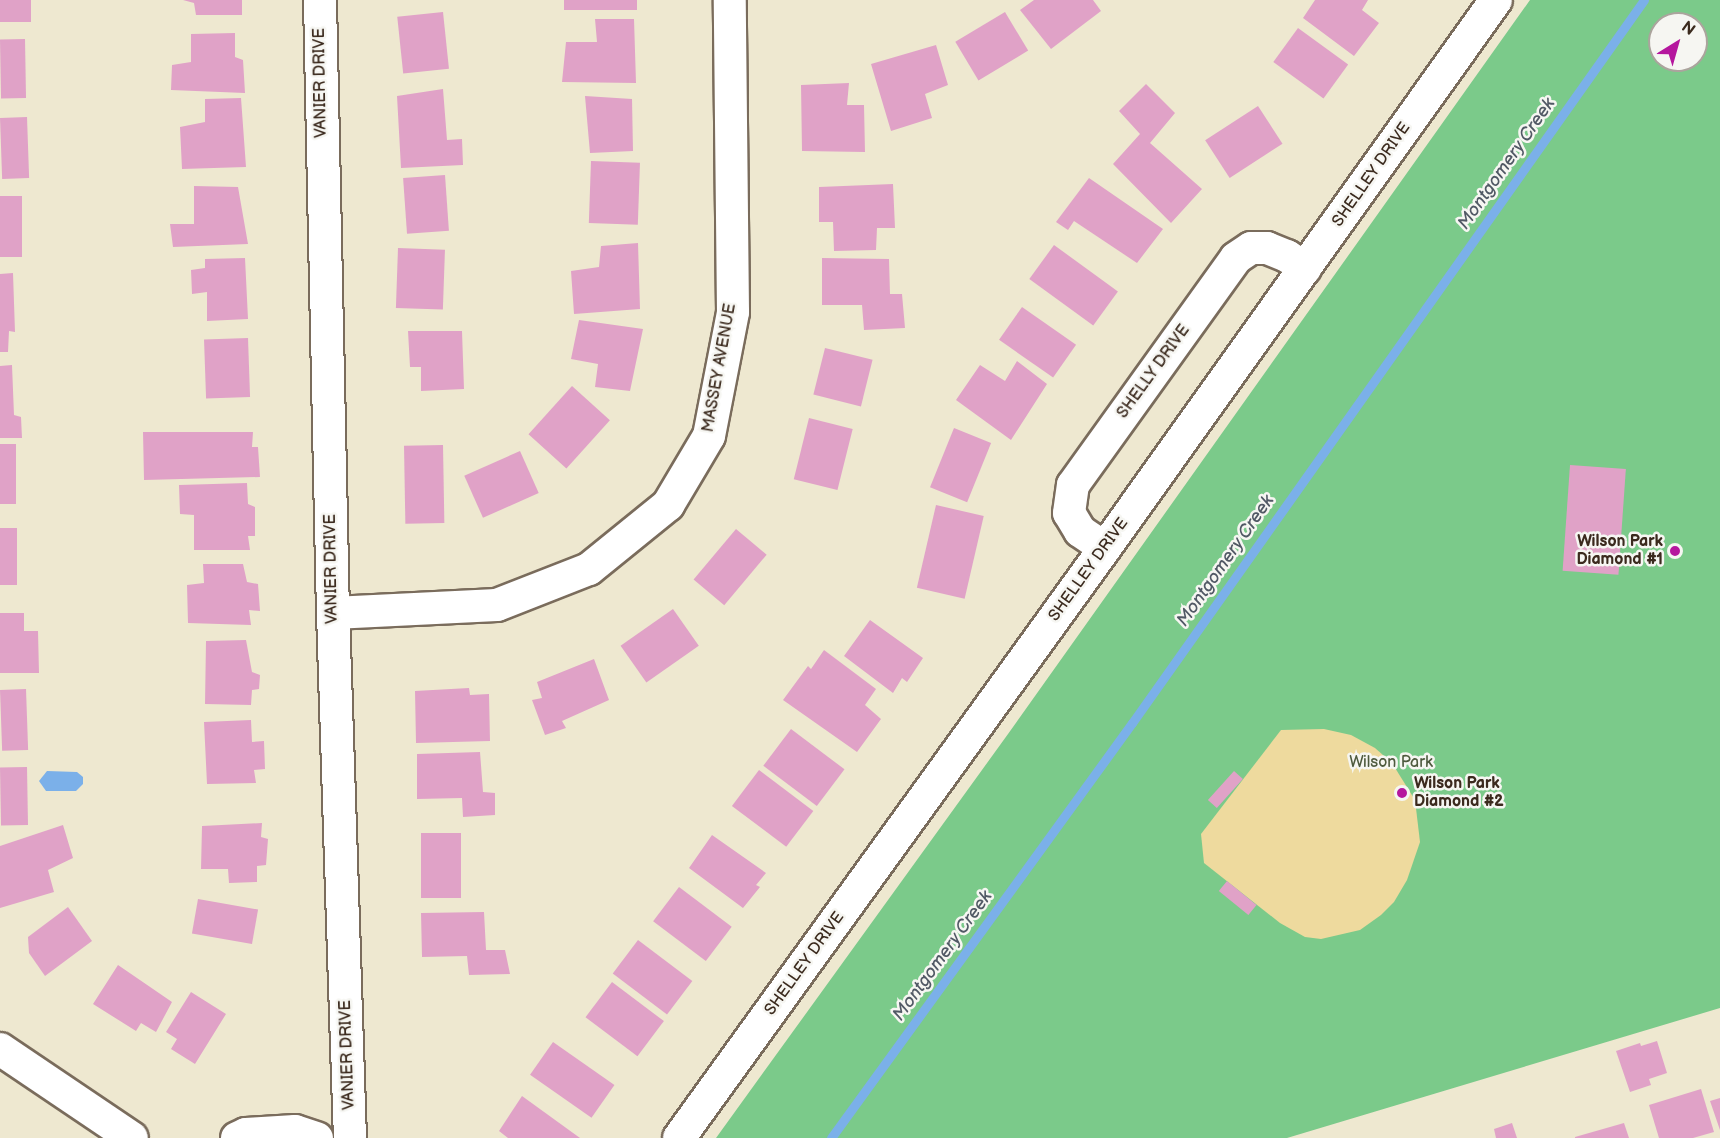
<!DOCTYPE html>
<style>
body{margin:0}
#map{position:relative;width:1720px;height:1138px;overflow:hidden;background:#eee8d0;font-family:"Balsamiq Sans",sans-serif}
div>[style]{position:absolute}
[style*='--x']{left:calc(var(--x)*1px);top:calc(var(--y)*1px);width:calc(var(--w)*1px);rotate:calc(var(--a)*1deg)}
.green>*{inset:0;background:#7bca8a}
.sand>*{inset:0;background:#eeda9e}
.water>*{inset:0;background:#7bb0e9}
.stream>*{height:9px;margin:-4.5px;padding:0 4.5px;transform-origin:4.5px;border-radius:4.5px;background:#7bb0e9}
.building>*{inset:0;background:#e0a2c7;transform-origin:0 0}
.roads{filter:drop-shadow(2px 0 #7a6c5c) drop-shadow(-2px 0 #7a6c5c) drop-shadow(0 2px #7a6c5c) drop-shadow(0 -2px #7a6c5c)}
.minor>*{height:32px;margin:-16px;padding:0 16px;transform-origin:16px;border-radius:16px;background:#fff}
.dots>*{width:16px;height:16px;translate:-50% -50%;box-sizing:border-box;border:3px solid #f6f6f2;border-radius:50%}
span{translate:-50% -50%;white-space:nowrap;text-align:center;line-height:1.15;-webkit-text-stroke:5px #f6f6f2;paint-order:stroke}
.street-label{font-size:16px;color:#3b2a1e}
.poi-label{font-size:16px;color:#3b2a1e;font-weight:700}
.right{translate:-100% -50%;text-align:right}
.left{translate:0 -50%;text-align:left}
.park-label{font-size:16px;color:#4e5a3e}
.water-label{font-size:18px;color:#515965;font-style:italic}
.north{position:absolute;left:1648px;top:12px;width:60px;height:60px;box-sizing:border-box;background:#f6f6f2;border:2px solid #aba49d;border-radius:50%;rotate:37deg;font-size:16px;font-weight:700;line-height:24px;text-align:center;color:#3b2a1e}
.north::after{content:'';display:block;margin:auto;width:21px;height:27px;background:#b5179e;clip-path:polygon(50% 0,100% 100%,50% 72%,0 100%)}
</style>
<div id="map">
<div class="green">
<div style="clip-path:polygon(evenodd,1530px 0,1720px 0,1720px 1008px,1287px 1138px,716px 1138px,1008px 734px,1530px 0,1660px 24px,1696px 24px,1696px 60px,1660px 60px,1660px 24px)"></div>
</div>
<div class="sand">
<div style="clip-path:polygon(1324px 729px,1351px 735px,1375px 748px,1392px 763px,1415px 800px,1420px 842px,1407px 880px,1394px 902px,1381px 915px,1360px 930px,1321px 939px,1305px 937px,1280px 923px,1204px 863px,1201px 834px,1281px 730px)"></div>
</div>
<div class="water">
<div style="clip-path:polygon(47px 771px,77px 772px,83px 777px,83px 784px,76px 791px,46px 791px,39px 781px)"></div>
</div>
<div class="stream">
<div style="--x:831;--y:1138;--w:513;--a:-54.05"></div>
<div style="--x:1132;--y:723;--w:886;--a:-54.7"></div>
</div>
<div class="building">
<div style="left:0;top:0;width:31px;height:22px"></div>
<div style="clip-path:polygon(183px 0,242px 0,242px 15px,196px 15px,194px 3px)"></div>
<div style="left:564px;top:0;width:73px;height:10px"></div>
<div style="clip-path:polygon(1034px 0,1093px 0,1101px 11px,1051px 49px,1020px 10px)"></div>
<div style="clip-path:polygon(1315px 0,1368px 0,1362px 10px,1379px 23px,1354px 56px,1303px 18px)"></div>
<div style="left:443px;top:12px;width:57px;height:46px;rotate:84deg"></div>
<div style="left:1005px;top:12px;width:45px;height:58px;rotate:59deg"></div>
<div style="clip-path:polygon(595px 19px,634px 19px,636px 83px,562px 82px,566px 42px,597px 42px)"></div>
<div style="left:1298px;top:28px;width:62px;height:42px;rotate:36deg"></div>
<div style="clip-path:polygon(235px 33px,235px 57px,243px 60px,245px 93px,171px 90px,172px 65px,191px 62px,191px 34px)"></div>
<div style="left:25px;top:39px;width:59px;height:25px;rotate:89deg"></div>
<div style="clip-path:polygon(936px 45px,948px 85px,925px 94px,932px 118px,891px 131px,871px 64px)"></div>
<div style="clip-path:polygon(849px 83px,847px 105px,864px 105px,865px 152px,802px 151px,801px 85px)"></div>
<div style="clip-path:polygon(1146px 84px,1175px 113px,1150px 143px,1202px 189px,1171px 223px,1113px 164px,1140px 134px,1119px 111px)"></div>
<div style="clip-path:polygon(443px 89px,447px 140px,462px 139px,463px 165px,401px 168px,397px 96px)"></div>
<div style="clip-path:polygon(585px 96px,632px 99px,633px 151px,590px 153px)"></div>
<div style="clip-path:polygon(241px 98px,246px 167px,182px 169px,180px 127px,205px 122px,205px 99px)"></div>
<div style="left:1258px;top:106px;width:45px;height:63px;rotate:57deg"></div>
<div style="left:27px;top:117px;width:61px;height:27px;rotate:88deg"></div>
<div style="left:591px;top:161px;width:49px;height:62px;rotate:2deg"></div>
<div style="left:445px;top:175px;width:56px;height:42px;rotate:86deg"></div>
<div style="clip-path:polygon(1089px 178px,1163px 229px,1137px 263px,1074px 221px,1068px 230px,1056px 222px)"></div>
<div style="clip-path:polygon(893px 184px,895px 228px,877px 228px,876px 250px,834px 251px,833px 222px,819px 222px,819px 187px)"></div>
<div style="clip-path:polygon(194px 186px,238px 187px,248px 244px,173px 247px,170px 224px,194px 224px)"></div>
<div style="left:0;top:196px;width:22px;height:61px"></div>
<div style="clip-path:polygon(638px 243px,640px 309px,574px 314px,571px 271px,599px 267px,601px 246px)"></div>
<div style="left:1054px;top:245px;width:79px;height:42px;rotate:36deg"></div>
<div style="left:398px;top:248px;width:47px;height:60px;rotate:2deg"></div>
<div style="clip-path:polygon(245px 258px,248px 319px,207px 321px,207px 292px,192px 294px,191px 270px,205px 268px,205px 259px)"></div>
<div style="clip-path:polygon(822px 258px,889px 259px,890px 294px,902px 294px,905px 328px,864px 330px,862px 305px,822px 305px)"></div>
<div style="clip-path:polygon(13px 273px,15px 332px,9px 331px,8px 352px,0 352px,0 274px)"></div>
<div style="left:1022px;top:307px;width:66px;height:40px;rotate:35deg"></div>
<div style="clip-path:polygon(579px 320px,643px 329px,630px 391px,595px 387px,598px 364px,571px 359px)"></div>
<div style="clip-path:polygon(408px 331px,462px 331px,464px 389px,421px 391px,421px 367px,410px 367px)"></div>
<div style="left:248px;top:338px;width:59px;height:44px;rotate:88deg"></div>
<div style="left:825px;top:348px;width:49px;height:48px;rotate:14deg"></div>
<div style="clip-path:polygon(1017px 361px,1047px 384px,1011px 440px,956px 400px,980px 365px,1005px 381px)"></div>
<div style="clip-path:polygon(12px 365px,14px 415px,21px 417px,22px 438px,0 438px,0 366px)"></div>
<div style="left:572px;top:386px;width:51px;height:65px;rotate:42deg"></div>
<div style="left:809px;top:418px;width:45px;height:63px;rotate:14deg"></div>
<div style="left:954px;top:428px;width:40px;height:64px;rotate:22deg"></div>
<div style="clip-path:polygon(143px 432px,253px 432px,252px 447px,258px 447px,260px 477px,144px 480px)"></div>
<div style="left:0;top:444px;width:16px;height:60px"></div>
<div style="left:443px;top:445px;width:78px;height:39px;rotate:89deg"></div>
<div style="left:520px;top:451px;width:46px;height:61px;rotate:66deg"></div>
<div style="left:1570px;top:465px;width:56px;height:106px;rotate:4deg"></div>
<div style="clip-path:polygon(247px 483px,248px 504px,255px 507px,255px 536px,248px 536px,250px 550px,194px 550px,194px 515px,180px 514px,179px 485px)"></div>
<div style="left:936px;top:505px;width:49px;height:85px;rotate:13deg"></div>
<div style="left:0;top:528px;width:17px;height:57px"></div>
<div style="left:736px;top:529px;width:40px;height:66px;rotate:40deg"></div>
<div style="clip-path:polygon(203px 564px,243px 564px,247px 582px,258px 584px,260px 611px,249px 610px,251px 625px,188px 623px,187px 585px,204px 583px)"></div>
<div style="left:673px;top:609px;width:45px;height:64px;rotate:55deg"></div>
<div style="clip-path:polygon(0 613px,24px 613px,24px 631px,38px 631px,39px 673px,0 673px)"></div>
<div style="clip-path:polygon(870px 620px,923px 658px,907px 682px,902px 678px,893px 693px,844px 656px)"></div>
<div style="clip-path:polygon(246px 640px,252px 672px,260px 675px,259px 689px,252px 690px,251px 705px,205px 704px,206px 641px)"></div>
<div style="clip-path:polygon(824px 650px,876px 689px,865px 705px,881px 719px,857px 752px,783px 700px,808px 666px,811px 669px)"></div>
<div style="clip-path:polygon(594px 659px,609px 700px,562px 721px,566px 728px,545px 735px,532px 700px,542px 698px,537px 682px)"></div>
<div style="clip-path:polygon(469px 688px,470px 695px,489px 694px,490px 741px,416px 743px,415px 691px)"></div>
<div style="left:26px;top:689px;width:61px;height:26px;rotate:88deg"></div>
<div style="clip-path:polygon(251px 720px,252px 742px,264px 741px,265px 769px,254px 770px,256px 783px,207px 784px,204px 722px)"></div>
<div style="left:791px;top:729px;width:67px;height:46px;rotate:37deg"></div>
<div style="clip-path:polygon(480px 752px,483px 792px,495px 793px,495px 815px,463px 817px,462px 798px,417px 799px,417px 754px)"></div>
<div style="left:27px;top:767px;width:58px;height:27px;rotate:89deg"></div>
<div style="left:759px;top:770px;width:68px;height:45px;rotate:37deg"></div>
<div style="left:1234px;top:771px;width:12px;height:39px;rotate:42deg"></div>
<div style="clip-path:polygon(262px 823px,261px 837px,268px 839px,266px 865px,257px 866px,257px 882px,229px 883px,228px 869px,201px 869px,202px 826px)"></div>
<div style="clip-path:polygon(63px 825px,73px 858px,48px 870px,54px 892px,0 908px,0 846px)"></div>
<div style="left:421px;top:833px;width:40px;height:65px"></div>
<div style="clip-path:polygon(712px 835px,766px 873px,756px 885px,760px 887px,743px 908px,689px 868px)"></div>
<div style="left:1227px;top:881px;width:38px;height:13px;rotate:39deg"></div>
<div style="left:679px;top:887px;width:66px;height:43px;rotate:37deg"></div>
<div style="left:198px;top:899px;width:61px;height:35px;rotate:10deg"></div>
<div style="clip-path:polygon(68px 907px,92px 941px,45px 976px,29px 953px,28px 937px)"></div>
<div style="clip-path:polygon(484px 912px,486px 950px,505px 950px,510px 974px,469px 975px,467px 956px,422px 957px,421px 913px)"></div>
<div style="left:638px;top:940px;width:68px;height:42px;rotate:37deg"></div>
<div style="clip-path:polygon(118px 965px,172px 1002px,156px 1032px,141px 1023px,136px 1031px,93px 1004px)"></div>
<div style="left:612px;top:982px;width:65px;height:44px;rotate:37deg"></div>
<div style="clip-path:polygon(191px 992px,226px 1014px,195px 1064px,171px 1049px,177px 1039px,166px 1032px)"></div>
<div style="clip-path:polygon(1657px 1041px,1667px 1073px,1649px 1079px,1651px 1085px,1630px 1092px,1616px 1051px,1640px 1043px,1641px 1046px)"></div>
<div style="left:553px;top:1042px;width:75px;height:40px;rotate:35deg"></div>
<div style="clip-path:polygon(1701px 1089px,1714px 1132px,1693px 1138px,1659px 1138px,1649px 1105px)"></div>
<div style="clip-path:polygon(522px 1096px,580px 1138px,508px 1138px,499px 1131px)"></div>
<div style="clip-path:polygon(1720px 1098px,1720px 1130px,1710px 1101px)"></div>
<div style="clip-path:polygon(1512px 1123px,1517px 1138px,1496px 1138px,1494px 1129px)"></div>
<div style="clip-path:polygon(1624px 1123px,1629px 1138px,1575px 1138px,1575px 1137px)"></div>
</div>
<div class="roads">
<div class="minor">
<div style="--x:320;--y:0;--w:613;--a:88.79"></div>
<div style="--x:333;--y:613;--w:525;--a:88.15"></div>
<div style="--x:1105;--y:548;--w:30;--a:-146"></div>
<div style="--x:1080;--y:531;--w:21;--a:-121"></div>
<div style="--x:1069;--y:513;--w:28;--a:-82"></div>
<div style="--x:1073;--y:485;--w:279;--a:-54.3"></div>
<div style="--x:1236;--y:258;--w:18;--a:-34"></div>
<div style="--x:1251;--y:248;--w:16;--a:0"></div>
<div style="--x:1267;--y:248;--w:22;--a:22"></div>
<div style="--x:1287;--y:256;--w:22;--a:34"></div>
<div style="--x:333;--y:613;--w:164;--a:-2.8"></div>
<div style="--x:497;--y:605;--w:99;--a:-21.4"></div>
<div style="--x:589;--y:569;--w:102;--a:-39"></div>
<div style="--x:668;--y:505;--w:80;--a:-59.3"></div>
<div style="--x:709;--y:436;--w:126;--a:-79"></div>
<div style="--x:733;--y:312;--w:312;--a:-90.6"></div>
<div style="--x:0;--y:1049;--w:159;--a:34"></div>
<div style="--x:237;--y:1138;--w:10;--a:-24"></div>
<div style="--x:246;--y:1134;--w:49;--a:-3.5"></div>
<div style="--x:295;--y:1131;--w:23;--a:18"></div>
<div style="--x:679;--y:1138;--w:728;--a:-54.17"></div>
<div style="--x:1105;--y:548;--w:673;--a:-54.49"></div>
</div>
</div>
<div class="dots">
<div style="left:1675px;top:551px;background:#b5179e"></div>
<div style="left:1402px;top:793px;background:#b5179e"></div>
</div>
<div class="street-label">
<span style="left:321px;top:83px;rotate:-91deg">VANIER DRIVE</span>
<span style="left:1372px;top:175px;rotate:-55deg">SHELLEY DRIVE</span>
<span style="left:720px;top:368px;rotate:-80deg">MASSEY AVENUE</span>
<span style="left:1154px;top:372px;rotate:-54deg">SHELLY DRIVE</span>
<span style="left:332px;top:569px;rotate:-91deg">VANIER DRIVE</span>
<span style="left:1089px;top:570px;rotate:-54deg">SHELLEY DRIVE</span>
<span style="left:805px;top:964px;rotate:-54deg">SHELLEY DRIVE</span>
<span style="left:348px;top:1055px;rotate:-92deg">VANIER DRIVE</span>
</div>
<div class="poi-label">
<span class="right" style="left:1663px;top:551px">Wilson Park<br>Diamond #1</span>
<span class="left" style="left:1414px;top:793px">Wilson Park<br>Diamond #2</span>
</div>
<div class="park-label">
<span style="left:1391px;top:763px">Wilson Park</span>
</div>
<div class="water-label">
<span style="left:1507px;top:164px;rotate:-55deg">Montgomery Creek</span>
<span style="left:1226px;top:561px;rotate:-55deg">Montgomery Creek</span>
<span style="left:943px;top:956px;rotate:-54deg">Montgomery Creek</span>
</div>
<div class="north">N</div>
</div>
